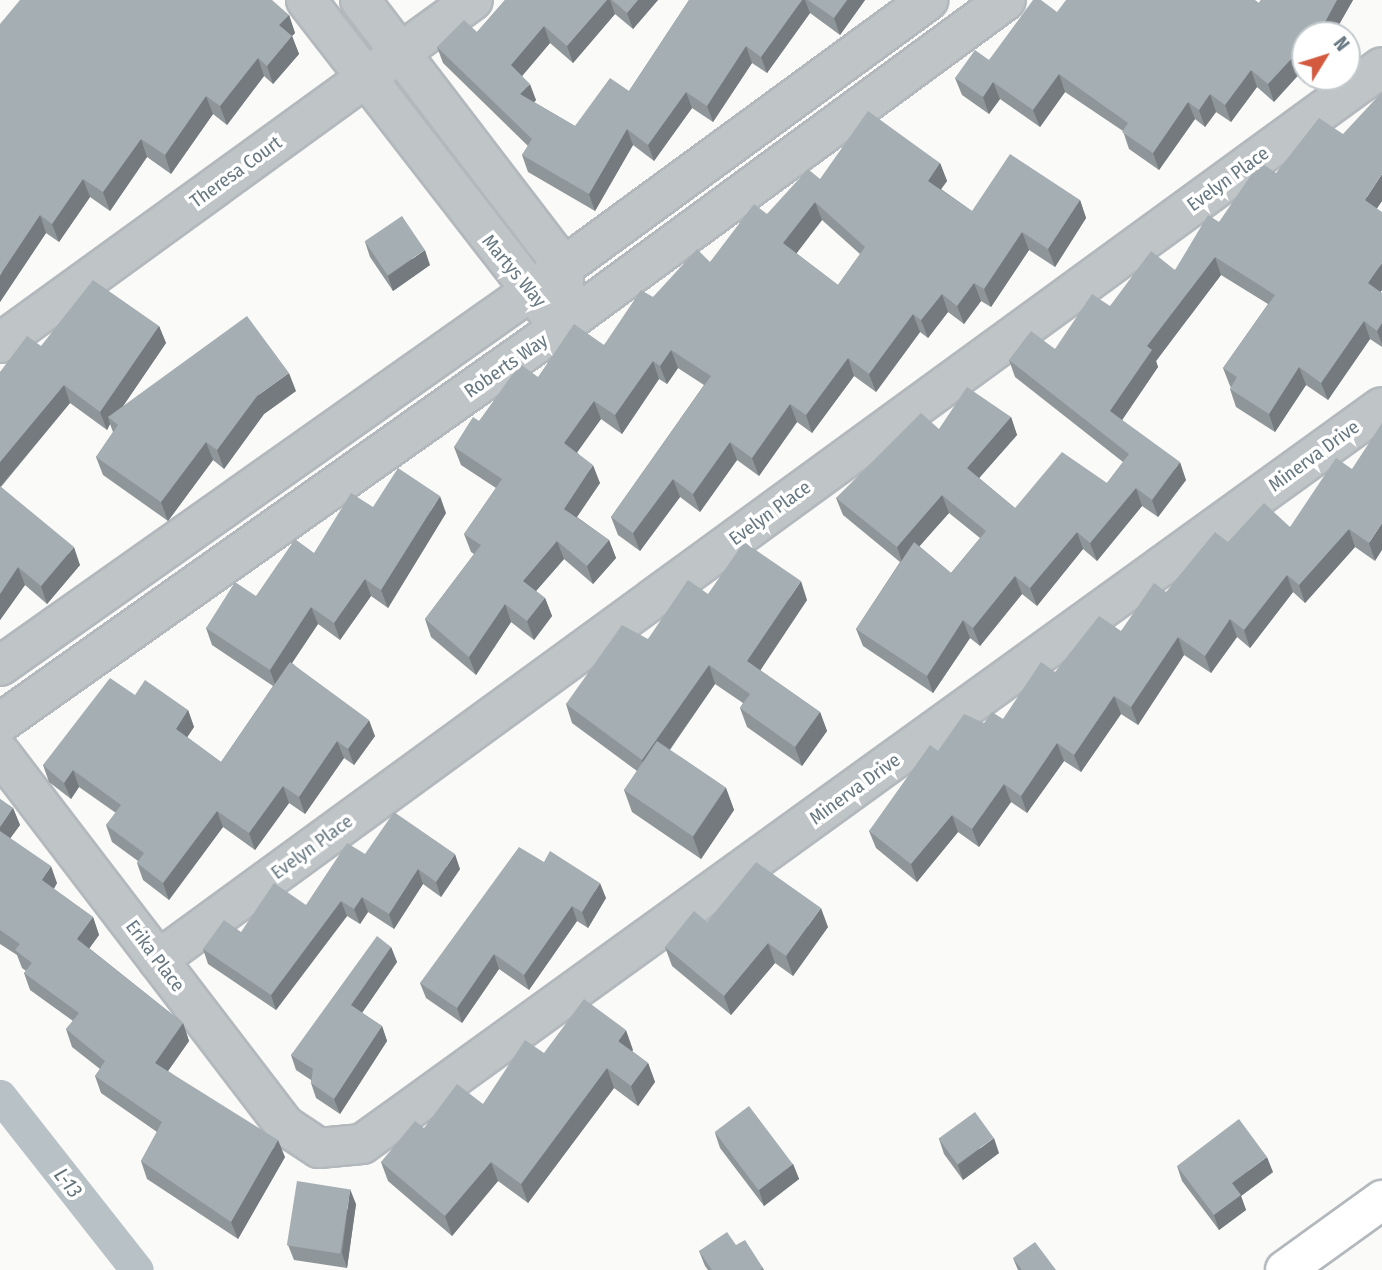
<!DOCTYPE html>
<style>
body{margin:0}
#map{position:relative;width:1382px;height:1270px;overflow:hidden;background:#fafaf8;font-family:"Fira Sans Condensed",sans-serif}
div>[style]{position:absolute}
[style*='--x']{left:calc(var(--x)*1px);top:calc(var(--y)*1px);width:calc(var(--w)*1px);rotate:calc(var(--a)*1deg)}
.canal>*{height:33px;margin:-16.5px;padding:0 16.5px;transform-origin:16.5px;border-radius:16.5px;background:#b8c2c6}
.roads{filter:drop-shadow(2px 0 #b2b8bc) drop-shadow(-2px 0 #b2b8bc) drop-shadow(0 2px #b2b8bc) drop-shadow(0 -2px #b2b8bc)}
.street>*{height:38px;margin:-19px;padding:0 19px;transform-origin:19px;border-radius:19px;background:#bfc4c7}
.secondary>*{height:38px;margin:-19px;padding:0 19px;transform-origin:19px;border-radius:19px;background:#fff}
.wall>*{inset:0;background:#8e9699}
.shaded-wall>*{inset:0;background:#747a7d}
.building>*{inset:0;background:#a5aeb2;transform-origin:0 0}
span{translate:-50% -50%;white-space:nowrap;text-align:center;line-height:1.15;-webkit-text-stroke:7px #fff;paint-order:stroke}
.street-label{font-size:19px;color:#677780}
.water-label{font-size:21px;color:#637479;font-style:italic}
.north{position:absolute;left:1291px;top:21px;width:70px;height:70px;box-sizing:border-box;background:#fff;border:2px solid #c2c9cc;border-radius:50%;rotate:52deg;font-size:19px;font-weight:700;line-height:28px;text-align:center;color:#677780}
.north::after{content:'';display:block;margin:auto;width:24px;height:32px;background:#d35a3f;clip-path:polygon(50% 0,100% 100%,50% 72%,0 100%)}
</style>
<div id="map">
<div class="canal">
<div style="--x:0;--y:1096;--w:221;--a:51.8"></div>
</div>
<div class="roads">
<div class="street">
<div style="--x:306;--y:0;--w:393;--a:52.2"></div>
<div style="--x:360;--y:0;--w:336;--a:52.6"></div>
<div style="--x:564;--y:267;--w:25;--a:90"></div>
<div style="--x:0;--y:343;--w:584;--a:-35.95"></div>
<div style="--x:0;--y:666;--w:646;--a:-35.24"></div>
<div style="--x:528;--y:293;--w:496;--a:-36.2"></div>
<div style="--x:0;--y:723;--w:689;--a:-35.26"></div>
<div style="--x:563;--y:325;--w:549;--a:-36.27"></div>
<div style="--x:0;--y:753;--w:468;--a:52.6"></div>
<div style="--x:284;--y:1125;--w:42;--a:33.3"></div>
<div style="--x:319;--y:1148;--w:43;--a:-5.3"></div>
<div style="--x:362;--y:1144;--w:1258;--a:-35.85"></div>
<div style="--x:158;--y:960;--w:1515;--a:-36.11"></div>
</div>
<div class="secondary">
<div style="--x:1285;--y:1270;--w:120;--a:-35.8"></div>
</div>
</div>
<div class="wall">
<div style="clip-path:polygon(20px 0,289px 15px,295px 33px,292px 36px,299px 54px,273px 84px,264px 76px,227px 125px,213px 114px,171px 174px,147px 157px,110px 211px,90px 197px,59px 242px,46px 233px,0 302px)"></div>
<div style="clip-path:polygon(505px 0,658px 0,633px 29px,615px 14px,573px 63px,550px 43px,522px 76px,536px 100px,534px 102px,575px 126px,629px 91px,689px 0,865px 0,840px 35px,810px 13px,767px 73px,752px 63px,713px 122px,692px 108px,654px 161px,633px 145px,595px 211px,528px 172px,522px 155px,528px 146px,443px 63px,437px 47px,477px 32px)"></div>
<div style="clip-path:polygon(1261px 0,1353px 0,1333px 35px,1305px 35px,1274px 102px,1257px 87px,1231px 122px,1216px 112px,1205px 127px,1195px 119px,1159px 170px,1129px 149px,1123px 131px,1065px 92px,1040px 127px,1000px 99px,989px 114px,962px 95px,955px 78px,989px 60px,1057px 12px,1259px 3px)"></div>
<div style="clip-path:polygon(evenodd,940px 163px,947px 181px,941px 189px,972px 211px,1080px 200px,1086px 218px,1055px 267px,1029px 250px,991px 307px,981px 301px,964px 324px,948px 312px,928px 338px,920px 332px,876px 392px,854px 376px,812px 433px,797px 422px,759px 476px,737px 460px,700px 512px,680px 497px,640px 551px,618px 535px,611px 517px,704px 385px,678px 368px,667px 384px,659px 379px,622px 434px,601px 419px,577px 452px,600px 483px,577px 517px,609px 540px,616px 558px,593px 584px,564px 559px,536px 591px,545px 598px,552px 616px,534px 640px,511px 622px,476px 675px,431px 637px,425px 619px,474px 554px,471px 552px,464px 534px,496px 488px,461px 465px,454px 447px,479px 421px,538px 377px,604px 345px,653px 297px,710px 262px,767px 214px,820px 179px,940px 163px,822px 220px,860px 254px,838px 285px,796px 253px,822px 220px)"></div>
<div style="clip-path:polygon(evenodd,1276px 173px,1382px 201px,1377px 208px,1382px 290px,1380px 292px,1382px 293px,1382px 347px,1370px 339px,1328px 400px,1306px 385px,1275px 432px,1236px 407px,1230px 389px,1231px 387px,1230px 386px,1223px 368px,1268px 304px,1221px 275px,1156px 361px,1158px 367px,1122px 420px,1186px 480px,1158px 517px,1142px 506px,1097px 561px,1083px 549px,1037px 606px,1022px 594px,980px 646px,970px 638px,933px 693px,863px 646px,856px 629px,900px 562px,843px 515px,836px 498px,939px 429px,1011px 417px,1017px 435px,979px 478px,1015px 508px,1107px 483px,1123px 462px,1015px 377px,1009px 360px,1055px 349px,1110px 306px,1175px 270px,1219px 222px,1276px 173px,949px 513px,980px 538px,951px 573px,919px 546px,949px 513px)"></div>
<div style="clip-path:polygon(365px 242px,430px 265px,393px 291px,370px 257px)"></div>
<div style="clip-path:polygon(159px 326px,166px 343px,123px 406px,296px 391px,264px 414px,224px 469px,213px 460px,168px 521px,103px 475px,96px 457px,113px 432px,110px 424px,107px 430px,70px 403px,1px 487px,80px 565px,47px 604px,25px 585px,0 620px,0 372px,41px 346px)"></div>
<div style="clip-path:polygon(1352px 469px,1375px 561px,1355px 547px,1305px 603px,1293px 592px,1250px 648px,1237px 637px,1211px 673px,1184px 655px,1138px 725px,1121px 714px,1081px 772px,1064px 761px,1027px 813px,1011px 802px,979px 847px,958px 832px,917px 882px,876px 848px,869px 831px,938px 751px,984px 723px,1003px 719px,1055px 672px,1121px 631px,1166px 592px,1228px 542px,1290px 527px)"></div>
<div style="clip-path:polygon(373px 507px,446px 513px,388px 608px,371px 596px,340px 640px,318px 624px,292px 663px,375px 736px,354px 765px,344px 758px,305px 814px,289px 803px,255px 850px,223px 827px,169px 900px,143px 880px,137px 863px,138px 861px,112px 842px,106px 825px,116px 813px,79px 787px,71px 799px,49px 782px,43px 765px,135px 695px,188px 710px,194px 727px,187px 737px,221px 762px,273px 686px,212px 645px,206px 628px,256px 596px,314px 553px)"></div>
<div style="clip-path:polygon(708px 594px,807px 600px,760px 670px,820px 712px,827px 731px,802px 766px,747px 727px,740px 708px,743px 703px,715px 684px,670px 750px,726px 788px,734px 810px,701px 859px,632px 812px,624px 790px,637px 771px,572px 723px,566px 704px,648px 639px)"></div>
<div style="clip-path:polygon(0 799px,13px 808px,20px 825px,10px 838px,57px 883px,54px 889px,93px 917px,99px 935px,89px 948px,183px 1023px,189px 1041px,168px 1071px,285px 1157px,238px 1239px,147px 1179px,141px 1161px,157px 1132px,101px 1093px,95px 1076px,100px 1069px,72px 1047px,66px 1029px,73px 1021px,30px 990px,24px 973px,26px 971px,22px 968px,17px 955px,0 944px)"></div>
<div style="clip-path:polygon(365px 854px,460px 869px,441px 897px,423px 884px,394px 929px,368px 912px,360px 924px,347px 916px,276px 1010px,208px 964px,203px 949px,306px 905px)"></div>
<div style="clip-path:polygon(544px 862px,606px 898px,588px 928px,577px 921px,529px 990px,499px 969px,462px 1023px,426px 998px,420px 983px)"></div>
<div style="clip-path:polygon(707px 922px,828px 927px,793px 976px,775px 963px,731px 1015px,672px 966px,665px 947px)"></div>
<div style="clip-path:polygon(391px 947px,397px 962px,362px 1013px,382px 1026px,387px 1041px,340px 1114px,316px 1098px,311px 1083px,311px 1080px,296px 1070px,291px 1055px)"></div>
<div style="clip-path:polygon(633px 1050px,632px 1051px,648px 1063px,655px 1082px,638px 1106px,614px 1088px,528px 1203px,498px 1181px,452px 1236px,388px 1181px,381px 1162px,424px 1128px,483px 1104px,544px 1053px)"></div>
<div style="clip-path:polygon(715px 1133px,793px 1164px,799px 1179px,764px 1206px,720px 1148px)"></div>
<div style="clip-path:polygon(939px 1139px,999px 1153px,963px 1180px,944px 1154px)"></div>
<div style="clip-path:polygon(1177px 1166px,1273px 1172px,1241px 1196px,1246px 1210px,1219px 1230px,1182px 1181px)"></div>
<div style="clip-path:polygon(356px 1204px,347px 1268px,294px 1260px,288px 1245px)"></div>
<div style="clip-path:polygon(736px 1245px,763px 1268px,764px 1270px,708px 1270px,705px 1266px,699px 1251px)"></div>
<div style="clip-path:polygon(1013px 1258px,1056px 1270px,1018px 1270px)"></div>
</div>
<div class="shaded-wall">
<div style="clip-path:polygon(607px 0,610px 0,615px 14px,573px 63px,567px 46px)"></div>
<div style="clip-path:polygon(638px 0,658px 0,633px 29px,627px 13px)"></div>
<div style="clip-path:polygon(802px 0,805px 0,810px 13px,767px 73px,761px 57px)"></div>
<div style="clip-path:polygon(847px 0,865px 0,840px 35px,834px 18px)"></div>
<div style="clip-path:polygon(1337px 0,1353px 0,1333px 35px,1314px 35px)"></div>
<div style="clip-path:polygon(289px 15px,295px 33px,292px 36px,299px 54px,273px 84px,267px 66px,279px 25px)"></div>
<div style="clip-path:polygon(544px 26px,550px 43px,517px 82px,511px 65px)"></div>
<div style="clip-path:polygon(1305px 44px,1305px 68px,1274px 102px,1268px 84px)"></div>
<div style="clip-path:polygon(746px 46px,752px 63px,713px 122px,707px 106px)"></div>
<div style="clip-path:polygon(258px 58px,264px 76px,227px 125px,220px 106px)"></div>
<div style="clip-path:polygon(1251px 70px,1257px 87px,1231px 122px,1225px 105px)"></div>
<div style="clip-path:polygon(1059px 74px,1065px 92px,1040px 127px,1033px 110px)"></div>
<div style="clip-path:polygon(993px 82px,1000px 99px,989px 114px,983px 97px)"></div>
<div style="clip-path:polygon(530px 84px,536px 100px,526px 110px,520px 94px)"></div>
<div style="clip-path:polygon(686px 92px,692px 108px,654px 161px,648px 145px)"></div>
<div style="clip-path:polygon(1210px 94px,1216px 112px,1205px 127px,1199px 110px)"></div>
<div style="clip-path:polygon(206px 96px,213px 114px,171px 174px,165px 155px)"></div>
<div style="clip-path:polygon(1188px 102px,1195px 119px,1159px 170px,1153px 153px)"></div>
<div style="clip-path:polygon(627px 129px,633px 145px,595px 211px,589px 194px)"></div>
<div style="clip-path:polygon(141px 139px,147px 157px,110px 211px,103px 192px)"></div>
<div style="clip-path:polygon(940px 163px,947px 181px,934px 199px,928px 181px)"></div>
<div style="clip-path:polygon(1382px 174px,1382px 201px,1371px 217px,1365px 200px)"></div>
<div style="clip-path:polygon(83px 179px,90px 197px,59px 242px,52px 224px)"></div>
<div style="clip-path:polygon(1080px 200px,1086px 218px,1055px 267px,1048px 249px)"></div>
<div style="clip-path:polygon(815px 202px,822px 220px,790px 262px,783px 243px)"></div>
<div style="clip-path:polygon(40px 215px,46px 233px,0 302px,0 275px)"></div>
<div style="clip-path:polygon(1022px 232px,1029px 250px,991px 307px,984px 289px)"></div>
<div style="clip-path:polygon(425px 250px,430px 265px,393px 291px,388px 276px)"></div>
<div style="clip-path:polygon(1215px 257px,1221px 275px,1156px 361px,1158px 367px,1116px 429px,1110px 411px,1147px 346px)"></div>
<div style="clip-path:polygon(1382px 263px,1382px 290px,1374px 301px,1368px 283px)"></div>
<div style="clip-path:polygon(974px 283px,981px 301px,964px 324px,957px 306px)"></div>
<div style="clip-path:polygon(942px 294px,948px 312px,928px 338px,921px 320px)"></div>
<div style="clip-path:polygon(913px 314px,920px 332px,876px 392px,869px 374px)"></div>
<div style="clip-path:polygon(1364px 321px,1370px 339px,1328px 400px,1321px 383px)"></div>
<div style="clip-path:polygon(1382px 323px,1382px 344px,1377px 331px)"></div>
<div style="clip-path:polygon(159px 326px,166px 343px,113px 421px,108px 417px,110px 424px,107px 430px,100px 412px)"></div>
<div style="clip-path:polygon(671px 350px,678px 368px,667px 384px,660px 366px)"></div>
<div style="clip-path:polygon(848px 358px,854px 376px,812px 433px,806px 415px)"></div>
<div style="clip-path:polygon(653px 361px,659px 379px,622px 434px,615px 415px)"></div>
<div style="clip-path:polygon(1299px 367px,1306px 385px,1275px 432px,1269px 414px)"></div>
<div style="clip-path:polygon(289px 373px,296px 391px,264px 414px,224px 469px,217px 450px,257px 396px)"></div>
<div style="clip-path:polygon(64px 385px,70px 403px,0 487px,0 462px)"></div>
<div style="clip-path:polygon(594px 401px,601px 419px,571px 461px,564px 443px)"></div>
<div style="clip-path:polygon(790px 404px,797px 422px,759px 476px,752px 458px)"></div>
<div style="clip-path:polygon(1011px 417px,1017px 435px,973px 485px,967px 468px)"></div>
<div style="clip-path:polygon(206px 442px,213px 460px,168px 521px,161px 502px)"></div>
<div style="clip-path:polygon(730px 442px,737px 460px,700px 512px,693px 494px)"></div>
<div style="clip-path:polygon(1180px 462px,1186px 480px,1158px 517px,1152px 500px)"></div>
<div style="clip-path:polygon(593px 465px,600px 483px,570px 527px,564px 509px)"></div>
<div style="clip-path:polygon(673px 479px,680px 497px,640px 551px,633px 533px)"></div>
<div style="clip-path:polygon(1136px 488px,1142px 506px,1097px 561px,1090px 543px)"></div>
<div style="clip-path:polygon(942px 495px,949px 513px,903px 565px,897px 547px)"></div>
<div style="clip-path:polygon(440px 496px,446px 513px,388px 608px,381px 590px)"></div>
<div style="clip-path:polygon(1382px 523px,1382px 550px,1375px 561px,1369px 543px)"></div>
<div style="clip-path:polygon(1349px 529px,1355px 547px,1305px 603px,1299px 585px)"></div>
<div style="clip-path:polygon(1077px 532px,1083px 549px,1037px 606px,1030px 588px)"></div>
<div style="clip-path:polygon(609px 540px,616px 558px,593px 584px,587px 566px)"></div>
<div style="clip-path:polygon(557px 541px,564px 559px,529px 599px,523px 581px)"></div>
<div style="clip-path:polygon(74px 547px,80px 565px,47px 604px,41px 586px)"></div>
<div style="clip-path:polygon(18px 567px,25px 585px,0 620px,0 594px)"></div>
<div style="clip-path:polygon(1287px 575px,1293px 592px,1250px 648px,1244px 630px)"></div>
<div style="clip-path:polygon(1015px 576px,1022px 594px,980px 646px,973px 628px)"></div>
<div style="clip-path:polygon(365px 579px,371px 596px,340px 640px,334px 623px)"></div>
<div style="clip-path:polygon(801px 581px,807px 600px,754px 680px,747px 661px)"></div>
<div style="clip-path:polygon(545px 598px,552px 616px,534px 640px,527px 621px)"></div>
<div style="clip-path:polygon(505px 604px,511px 622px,476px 675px,469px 657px)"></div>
<div style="clip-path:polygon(311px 607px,318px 624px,276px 687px,270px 670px)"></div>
<div style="clip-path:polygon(1230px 619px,1237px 637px,1211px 673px,1205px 656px)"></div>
<div style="clip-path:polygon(963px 620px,970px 638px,933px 693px,927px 676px)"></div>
<div style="clip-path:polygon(1178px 637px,1184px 655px,1138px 725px,1131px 707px)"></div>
<div style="clip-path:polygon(709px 665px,715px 684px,649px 779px,642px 760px)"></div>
<div style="clip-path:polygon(1114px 696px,1121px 714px,1081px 772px,1074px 755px)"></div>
<div style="clip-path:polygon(188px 710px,194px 727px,182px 745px,176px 729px)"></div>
<div style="clip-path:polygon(820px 712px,827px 731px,802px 766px,795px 747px)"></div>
<div style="clip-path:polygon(369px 720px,375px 736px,354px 765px,348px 749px)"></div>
<div style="clip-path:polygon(337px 741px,344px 758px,305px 814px,299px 797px)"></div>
<div style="clip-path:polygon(1057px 743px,1064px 761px,1027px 813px,1021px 796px)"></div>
<div style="clip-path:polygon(73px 770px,79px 787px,71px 799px,64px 783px)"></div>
<div style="clip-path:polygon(1004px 784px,1011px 802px,979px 847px,972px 829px)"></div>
<div style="clip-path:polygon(283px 786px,289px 803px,255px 850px,249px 833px)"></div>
<div style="clip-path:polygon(726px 788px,734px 810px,701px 859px,693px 837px)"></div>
<div style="clip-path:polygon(13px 808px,20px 825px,4px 847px,0 836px,0 827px)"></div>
<div style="clip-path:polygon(217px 811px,223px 827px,169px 900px,163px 883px)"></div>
<div style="clip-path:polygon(952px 815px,958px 832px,917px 882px,911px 864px)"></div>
<div style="clip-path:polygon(455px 854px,460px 869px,441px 897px,436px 882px)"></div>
<div style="clip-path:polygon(51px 866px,57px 883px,48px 897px,42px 880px)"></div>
<div style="clip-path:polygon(418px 869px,423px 884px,394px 929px,389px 914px)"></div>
<div style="clip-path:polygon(600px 883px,606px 898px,588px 928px,582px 912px)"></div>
<div style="clip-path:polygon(362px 897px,368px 912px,360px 924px,354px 909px)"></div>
<div style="clip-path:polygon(341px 901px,347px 916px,276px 1010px,271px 995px)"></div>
<div style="clip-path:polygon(572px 906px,577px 921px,529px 990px,524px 975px)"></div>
<div style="clip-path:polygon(821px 908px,828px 927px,793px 976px,786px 956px)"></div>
<div style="clip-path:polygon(93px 917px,99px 935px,84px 956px,77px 939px)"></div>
<div style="clip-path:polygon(768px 943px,775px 963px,731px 1015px,724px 996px)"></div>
<div style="clip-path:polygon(391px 947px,397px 962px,357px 1020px,351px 1005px)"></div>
<div style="clip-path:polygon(494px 954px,499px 969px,462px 1023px,457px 1008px)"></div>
<div style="clip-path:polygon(183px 1023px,189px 1041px,161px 1081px,155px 1063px)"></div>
<div style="clip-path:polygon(382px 1026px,387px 1041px,340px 1114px,334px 1099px)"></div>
<div style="clip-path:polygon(626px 1030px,633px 1050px,625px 1060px,618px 1041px)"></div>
<div style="clip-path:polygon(648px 1063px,655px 1082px,638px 1106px,631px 1086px)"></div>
<div style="clip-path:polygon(607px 1068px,614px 1088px,528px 1203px,521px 1184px)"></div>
<div style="clip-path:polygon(994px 1138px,999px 1153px,963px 1180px,958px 1165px)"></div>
<div style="clip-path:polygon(278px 1140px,285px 1157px,238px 1239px,231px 1222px)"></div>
<div style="clip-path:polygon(1267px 1157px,1273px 1172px,1241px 1196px,1246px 1210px,1219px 1230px,1214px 1215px,1232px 1183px)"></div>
<div style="clip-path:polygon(491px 1162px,498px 1181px,452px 1236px,445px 1216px)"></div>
<div style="clip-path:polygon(793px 1164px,799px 1179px,764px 1206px,759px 1190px)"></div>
<div style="clip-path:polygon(350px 1189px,356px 1204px,347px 1268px,342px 1253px)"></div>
</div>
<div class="building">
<div style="clip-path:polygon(20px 0,272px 0,289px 15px,279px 25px,292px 36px,267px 66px,258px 58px,220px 106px,206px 96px,165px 155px,141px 139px,103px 192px,83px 179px,52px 224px,40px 215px,0 275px,0 24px)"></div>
<div style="clip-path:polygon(505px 0,607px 0,567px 46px,544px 26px,511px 65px,530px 84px,520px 94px,575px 126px,610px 78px,629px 91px,689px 0,802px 0,761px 57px,746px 46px,707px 106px,686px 92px,648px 145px,627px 129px,589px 194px,522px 155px,532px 139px,437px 47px,464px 20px,477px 32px)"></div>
<div style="clip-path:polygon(612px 0,638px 0,627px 13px)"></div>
<div style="clip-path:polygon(808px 0,847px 0,834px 18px)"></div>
<div style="clip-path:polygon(1033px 0,1041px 0,1057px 12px,1066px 0,1255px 0,1259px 3px,1261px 0,1337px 0,1324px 24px,1314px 35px,1305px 35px,1305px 44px,1268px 84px,1251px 70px,1225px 105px,1210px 94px,1199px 110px,1188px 102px,1153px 153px,1122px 132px,1128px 123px,1059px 74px,1033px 110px,993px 82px,983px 97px,955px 78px,975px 50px,989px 60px)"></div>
<div style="clip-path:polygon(1382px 92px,1382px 174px,1365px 200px,1382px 212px,1382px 263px,1368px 283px,1382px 293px,1382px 323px,1377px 331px,1364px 321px,1321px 383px,1299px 367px,1269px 414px,1230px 389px,1237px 377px,1223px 368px,1275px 295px,1215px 257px,1147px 346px,1152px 350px,1110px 411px,1180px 462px,1152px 500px,1136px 488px,1090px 543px,1077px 532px,1030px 588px,1015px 576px,973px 628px,963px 620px,927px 676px,856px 629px,914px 542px,951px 573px,986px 531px,942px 495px,897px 547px,836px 498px,921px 413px,939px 429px,967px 387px,1011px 417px,967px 468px,1015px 508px,1062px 452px,1107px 483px,1129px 454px,1009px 360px,1031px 331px,1055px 349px,1092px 294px,1110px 306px,1151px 251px,1175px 270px,1208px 215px,1219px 222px,1260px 162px,1276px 173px,1319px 118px,1343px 134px)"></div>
<div style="clip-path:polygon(evenodd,868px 111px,940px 163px,928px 181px,972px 211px,1010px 154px,1080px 200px,1048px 249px,1022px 232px,984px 289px,974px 283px,957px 306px,942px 294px,921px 320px,913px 314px,869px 374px,848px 358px,806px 415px,790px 404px,752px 458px,730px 442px,693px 494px,673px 479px,633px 533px,611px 517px,711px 376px,671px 350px,660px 366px,653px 361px,615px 415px,594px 401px,564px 443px,593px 465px,564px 509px,609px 540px,587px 566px,557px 541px,523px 581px,545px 598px,527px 621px,505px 604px,469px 657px,425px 619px,481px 545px,464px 534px,502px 479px,454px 447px,473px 417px,479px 421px,520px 364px,538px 377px,574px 324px,604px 345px,641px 290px,653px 297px,697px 249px,710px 262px,754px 204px,767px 214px,808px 169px,820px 179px,868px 111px,815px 202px,865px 247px,838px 285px,783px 243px,815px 202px)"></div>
<div style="left:402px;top:216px;width:41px;height:45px;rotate:56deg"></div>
<div style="clip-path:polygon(93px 280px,159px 326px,100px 412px,64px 385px,0 462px,0 372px,27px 336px,41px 346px)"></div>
<div style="clip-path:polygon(247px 316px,289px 373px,257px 396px,217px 450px,206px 442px,161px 502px,96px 457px,118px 425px,108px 417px)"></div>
<div style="clip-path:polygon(1382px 423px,1382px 523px,1369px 543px,1349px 529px,1299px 585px,1287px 575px,1244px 630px,1230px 619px,1205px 656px,1178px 637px,1131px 707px,1114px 696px,1074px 755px,1057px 743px,1021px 796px,1004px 784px,972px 829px,952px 815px,911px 864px,869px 831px,930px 745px,938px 751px,964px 714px,984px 723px,992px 712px,1003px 719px,1041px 662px,1055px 672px,1099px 616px,1121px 631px,1154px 583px,1166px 592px,1215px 532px,1228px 542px,1264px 503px,1290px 527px,1336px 458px,1352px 469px)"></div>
<div style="clip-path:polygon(398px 468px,440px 496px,381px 590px,365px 579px,334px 623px,311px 607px,270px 670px,206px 628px,235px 582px,256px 596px,295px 539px,314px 553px,351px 493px,373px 507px)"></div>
<div style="clip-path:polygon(0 486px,74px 547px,41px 586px,18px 567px,0 594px)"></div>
<div style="clip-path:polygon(744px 542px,801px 581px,747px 661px,820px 712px,795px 747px,740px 708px,750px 694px,709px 665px,642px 760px,566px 704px,622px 625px,648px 639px,688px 580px,708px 594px)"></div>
<div style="clip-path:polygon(290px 662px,369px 720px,348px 749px,337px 741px,299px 797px,283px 786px,249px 833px,217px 811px,163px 883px,137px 863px,144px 853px,106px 825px,121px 805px,73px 770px,64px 783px,43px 765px,110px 678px,135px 695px,145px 680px,188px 710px,176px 729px,221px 762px)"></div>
<div style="left:657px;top:741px;width:83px;height:59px;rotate:34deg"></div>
<div style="clip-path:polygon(0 799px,13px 808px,0 827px)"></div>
<div style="clip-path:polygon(394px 812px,455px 854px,436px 882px,418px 869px,389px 914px,362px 897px,354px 909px,341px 901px,271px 995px,203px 949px,224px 920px,241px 932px,274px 883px,306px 905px,347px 843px,365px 854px)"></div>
<div style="clip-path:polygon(0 831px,51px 866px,42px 880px,93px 917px,77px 939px,183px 1023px,155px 1063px,278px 1140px,231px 1222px,141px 1161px,162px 1122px,95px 1076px,105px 1061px,66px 1029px,79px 1013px,24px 973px,32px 963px,15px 950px,20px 944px,0 930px)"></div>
<div style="clip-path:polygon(519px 847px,544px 862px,550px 851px,600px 883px,582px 912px,572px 906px,524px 975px,494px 954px,457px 1008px,420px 983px)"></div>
<div style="clip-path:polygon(756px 862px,821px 908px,786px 956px,768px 943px,724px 996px,665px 947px,694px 911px,707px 922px)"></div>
<div style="clip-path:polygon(377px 936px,391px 947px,351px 1005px,382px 1026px,334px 1099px,311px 1083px,313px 1069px,291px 1055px)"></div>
<div style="clip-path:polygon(584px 999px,626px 1030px,618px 1041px,648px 1063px,631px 1086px,607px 1068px,521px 1184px,491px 1162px,445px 1216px,381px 1162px,415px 1121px,424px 1128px,457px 1084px,483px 1104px,525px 1040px,544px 1053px)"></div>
<div style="left:749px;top:1106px;width:73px;height:43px;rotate:53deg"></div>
<div style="left:975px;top:1112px;width:32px;height:45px;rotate:54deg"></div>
<div style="clip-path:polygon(1239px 1119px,1267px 1157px,1232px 1183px,1241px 1195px,1214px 1215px,1177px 1166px)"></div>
<div style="left:297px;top:1181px;width:54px;height:65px;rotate:9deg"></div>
<div style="clip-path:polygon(727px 1232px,736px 1245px,745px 1240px,763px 1268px,760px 1270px,712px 1270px,699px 1251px)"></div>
<div style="clip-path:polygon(1035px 1242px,1056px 1270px,1022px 1270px,1013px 1258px)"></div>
</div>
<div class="street-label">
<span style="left:236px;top:172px;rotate:-36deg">Theresa Court</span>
<span style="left:1228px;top:179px;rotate:-36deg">Evelyn Place</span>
<span style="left:514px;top:271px;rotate:50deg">Martys Way</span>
<span style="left:506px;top:366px;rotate:-35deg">Roberts Way</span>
<span style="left:1314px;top:456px;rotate:-36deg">Minerva Drive</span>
<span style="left:770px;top:513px;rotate:-36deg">Evelyn Place</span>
<span style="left:855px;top:789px;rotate:-36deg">Minerva Drive</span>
<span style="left:312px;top:847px;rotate:-36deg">Evelyn Place</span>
<span style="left:155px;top:956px;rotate:53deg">Erika Place</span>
</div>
<div class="water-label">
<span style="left:68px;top:1183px;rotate:52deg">L-13</span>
</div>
<div class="north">N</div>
</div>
